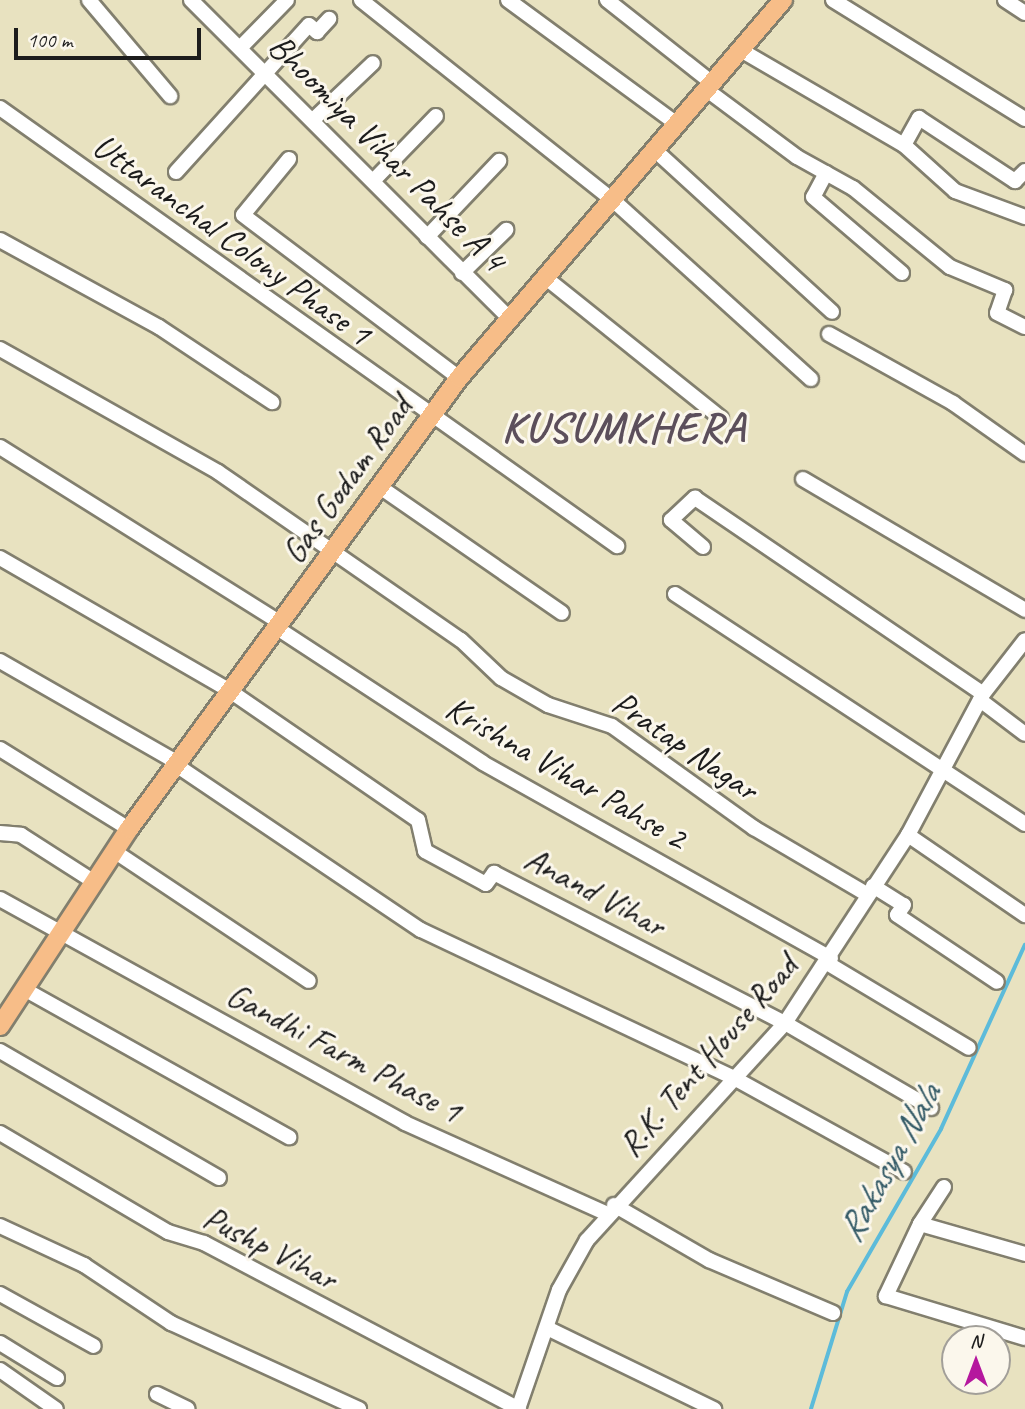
<!DOCTYPE html>
<style>
body{margin:0}
#map{position:relative;width:1025px;height:1409px;overflow:hidden;background:#e8e2c0;font-family:Caveat,sans-serif}
div>[style]{position:absolute}
[style*='--x']{left:calc(var(--x)*1px);top:calc(var(--y)*1px);width:calc(var(--w)*1px);rotate:calc(var(--a)*1deg)}
.stream>*{height:3.5px;margin:-1.75px;padding:0 1.75px;transform-origin:1.75px;border-radius:1.75px;background:#5cbbda}
.roads{filter:drop-shadow(2px 0 #827f6e) drop-shadow(-2px 0 #827f6e) drop-shadow(0 2px #827f6e) drop-shadow(0 -2px #827f6e)}
.minor>*{height:14px;margin:-7px;padding:0 7px;transform-origin:7px;border-radius:7px;background:#fff}
.major>*{height:18px;margin:-9px;padding:0 9px;transform-origin:9px;border-radius:9px;background:#f7bd88}
span{translate:-50% -50%;white-space:nowrap;text-align:center;line-height:1.15;-webkit-text-stroke:6px #fbf7ec;paint-order:stroke}
.street-label{font-size:35px;color:#1c1c1c}
.water-label{font-size:37px;color:#365c68;font-style:italic}
.district-label{font-size:42px;color:#5c4f5b;font-weight:700;letter-spacing:2px}
.north{position:absolute;left:941px;top:1325px;width:70px;height:70px;box-sizing:border-box;background:#fbf7ec;border:2px solid #a29f99;border-radius:50%;rotate:0deg;font-size:19px;font-weight:700;line-height:28px;text-align:center;color:#1c1c1c}
.north::after{content:'';display:block;margin:auto;width:24px;height:32px;background:#b5179e;clip-path:polygon(50% 0,100% 100%,50% 72%,0 100%)}
.scale{position:absolute;left:14px;top:28px;width:187px;height:32px;box-sizing:border-box;border:4px solid #1c1c1c;border-top:0;padding-left:9px;font-size:21px;line-height:24px;white-space:nowrap;color:#1c1c1c;-webkit-text-stroke:5px #fbf7ec;paint-order:stroke}
</style>
<div id="map">
<div class="stream">
<div style="--x:811;--y:1409;--w:122;--a:-72.9"></div>
<div style="--x:847;--y:1292;--w:188;--a:-60"></div>
<div style="--x:941;--y:1129;--w:202;--a:-65.5"></div>
</div>
<div class="roads">
<div class="minor">
<div style="--x:89;--y:0;--w:126;--a:49.8"></div>
<div style="--x:191;--y:0;--w:451;--a:45"></div>
<div style="--x:361;--y:0;--w:325;--a:38.5"></div>
<div style="--x:615;--y:202;--w:264;--a:42.1"></div>
<div style="--x:508;--y:0;--w:211;--a:36.3"></div>
<div style="--x:607;--y:0;--w:134;--a:38.3"></div>
<div style="--x:833;--y:0;--w:226;--a:31.8"></div>
<div style="--x:1005;--y:0;--w:24;--a:33"></div>
<div style="--x:240;--y:48;--w:67;--a:-45.6"></div>
<div style="--x:739;--y:49;--w:191;--a:30.2"></div>
<div style="--x:904;--y:145;--w:69;--a:42"></div>
<div style="--x:955;--y:191;--w:75;--a:20.4"></div>
<div style="--x:707;--y:90;--w:112;--a:36.7"></div>
<div style="--x:797;--y:157;--w:64;--a:29"></div>
<div style="--x:853;--y:188;--w:125;--a:39.2"></div>
<div style="--x:950;--y:267;--w:60;--a:22.7"></div>
<div style="--x:1005;--y:290;--w:24;--a:109"></div>
<div style="--x:997;--y:313;--w:31;--a:27"></div>
<div style="--x:0;--y:108;--w:757;--a:35.37"></div>
<div style="--x:314;--y:119;--w:81;--a:-43.5"></div>
<div style="--x:904;--y:145;--w:31;--a:-61"></div>
<div style="--x:919;--y:118;--w:115;--a:33.3"></div>
<div style="--x:1015;--y:181;--w:14;--a:-45"></div>
<div style="--x:657;--y:152;--w:237;--a:42.4"></div>
<div style="--x:289;--y:159;--w:72;--a:129.4"></div>
<div style="--x:243;--y:215;--w:271;--a:37"></div>
<div style="--x:176;--y:172;--w:198;--a:-47.9"></div>
<div style="--x:309;--y:25;--w:11;--a:41"></div>
<div style="--x:317;--y:32;--w:18;--a:-47"></div>
<div style="--x:826;--y:173;--w:27;--a:118"></div>
<div style="--x:813;--y:197;--w:117;--a:40.5"></div>
<div style="--x:374;--y:180;--w:89;--a:-45.9"></div>
<div style="--x:427;--y:237;--w:105;--a:-46.5"></div>
<div style="--x:0;--y:240;--w:181;--a:28.7"></div>
<div style="--x:159;--y:327;--w:136;--a:33.6"></div>
<div style="--x:462;--y:273;--w:62;--a:-44.3"></div>
<div style="--x:546;--y:278;--w:224;--a:38.7"></div>
<div style="--x:829;--y:334;--w:142;--a:29.1"></div>
<div style="--x:953;--y:403;--w:88;--a:35.3"></div>
<div style="--x:0;--y:349;--w:250;--a:29.4"></div>
<div style="--x:218;--y:472;--w:295;--a:34.7"></div>
<div style="--x:461;--y:640;--w:55;--a:43.5"></div>
<div style="--x:501;--y:678;--w:54;--a:29.9"></div>
<div style="--x:548;--y:705;--w:67;--a:18.2"></div>
<div style="--x:612;--y:726;--w:175;--a:35.7"></div>
<div style="--x:754;--y:828;--w:132;--a:30.4"></div>
<div style="--x:0;--y:447;--w:332;--a:32.1"></div>
<div style="--x:803;--y:479;--w:258;--a:30.5"></div>
<div style="--x:380;--y:487;--w:221;--a:34.7"></div>
<div style="--x:703;--y:547;--w:42;--a:-139.8"></div>
<div style="--x:671;--y:520;--w:33;--a:-43"></div>
<div style="--x:695;--y:498;--w:348;--a:34.2"></div>
<div style="--x:0;--y:558;--w:266;--a:30"></div>
<div style="--x:230;--y:691;--w:228;--a:34.5"></div>
<div style="--x:418;--y:820;--w:32;--a:77"></div>
<div style="--x:425;--y:851;--w:69;--a:28.4"></div>
<div style="--x:486;--y:884;--w:14;--a:-54"></div>
<div style="--x:494;--y:873;--w:327;--a:27.3"></div>
<div style="--x:785;--y:1023;--w:169;--a:30.2"></div>
<div style="--x:675;--y:594;--w:419;--a:33.3"></div>
<div style="--x:277;--y:628;--w:246;--a:33.2"></div>
<div style="--x:483;--y:763;--w:399;--a:29.3"></div>
<div style="--x:0;--y:661;--w:205;--a:29.8"></div>
<div style="--x:980;--y:700;--w:56;--a:37.1"></div>
<div style="--x:0;--y:749;--w:152;--a:31.8"></div>
<div style="--x:176;--y:765;--w:295;--a:34"></div>
<div style="--x:421;--y:930;--w:346;--a:25.3"></div>
<div style="--x:734;--y:1078;--w:194;--a:28.9"></div>
<div style="--x:0;--y:833;--w:21;--a:5"></div>
<div style="--x:21;--y:835;--w:85;--a:32.6"></div>
<div style="--x:908;--y:835;--w:142;--a:34.4"></div>
<div style="--x:114;--y:851;--w:234;--a:33.7"></div>
<div style="--x:873;--y:886;--w:36;--a:32"></div>
<div style="--x:904;--y:905;--w:12;--a:125"></div>
<div style="--x:897;--y:915;--w:120;--a:33.8"></div>
<div style="--x:0;--y:899;--w:463;--a:28.9"></div>
<div style="--x:405;--y:1123;--w:219;--a:24.2"></div>
<div style="--x:827;--y:963;--w:165;--a:30.9"></div>
<div style="--x:24;--y:989;--w:304;--a:29.2"></div>
<div style="--x:0;--y:1051;--w:253;--a:30.1"></div>
<div style="--x:0;--y:1133;--w:195;--a:30.5"></div>
<div style="--x:168;--y:1232;--w:38;--a:17"></div>
<div style="--x:204;--y:1243;--w:356;--a:27.8"></div>
<div style="--x:944;--y:1187;--w:44;--a:123"></div>
<div style="--x:920;--y:1224;--w:109;--a:15.9"></div>
<div style="--x:614;--y:1205;--w:110;--a:30.1"></div>
<div style="--x:709;--y:1260;--w:135;--a:23.1"></div>
<div style="--x:920;--y:1224;--w:80;--a:115.3"></div>
<div style="--x:886;--y:1296;--w:145;--a:16.8"></div>
<div style="--x:0;--y:1226;--w:93;--a:24.9"></div>
<div style="--x:84;--y:1265;--w:105;--a:33.7"></div>
<div style="--x:171;--y:1323;--w:207;--a:24.6"></div>
<div style="--x:0;--y:1294;--w:107;--a:29"></div>
<div style="--x:547;--y:1328;--w:186;--a:25.9"></div>
<div style="--x:0;--y:1343;--w:67;--a:31.6"></div>
<div style="--x:0;--y:1370;--w:68;--a:34.9"></div>
<div style="--x:157;--y:1394;--w:34;--a:26"></div>
<div style="--x:518;--y:1409;--w:126;--a:-71"></div>
<div style="--x:559;--y:1290;--w:57;--a:-60.8"></div>
<div style="--x:587;--y:1240;--w:294;--a:-47.6"></div>
<div style="--x:785;--y:1023;--w:225;--a:-56.8"></div>
<div style="--x:908;--y:835;--w:160;--a:-62"></div>
<div style="--x:983;--y:694;--w:68;--a:-52.1"></div>
</div>
<div class="major">
<div style="--x:0;--y:1026;--w:235;--a:-56.8"></div>
<div style="--x:129;--y:829;--w:559;--a:-53.81"></div>
<div style="--x:459;--y:378;--w:498;--a:-49.4"></div>
</div>
</div>
<div class="street-label">
<span style="left:387px;top:153px;rotate:45deg">Bhoomiya Vihar Pahse A 4</span>
<span style="left:232px;top:240px;rotate:36deg">Uttaranchal Colony Phase 1</span>
<span style="left:347px;top:480px;rotate:-54deg">Gas Godam Road</span>
<span style="left:685px;top:746px;rotate:34deg">Pratap Nagar</span>
<span style="left:566px;top:773px;rotate:30deg">Krishna Vihar Pahse 2</span>
<span style="left:595px;top:892px;rotate:28deg">Anand Vihar</span>
<span style="left:344px;top:1053px;rotate:28deg">Gandhi Farm Phase 1</span>
<span style="left:708px;top:1056px;rotate:-49deg">R.K. Tent House Road</span>
<span style="left:270px;top:1248px;rotate:27deg">Pushp Vihar</span>
</div>
<div class="water-label">
<span style="left:889px;top:1163px;rotate:-61deg">Rakasya Nala</span>
</div>
<div class="district-label">
<span style="left:624px;top:428px">KUSUMKHERA</span>
</div>
<div class="north">N</div>
<div class="scale">100 m</div>
</div>
